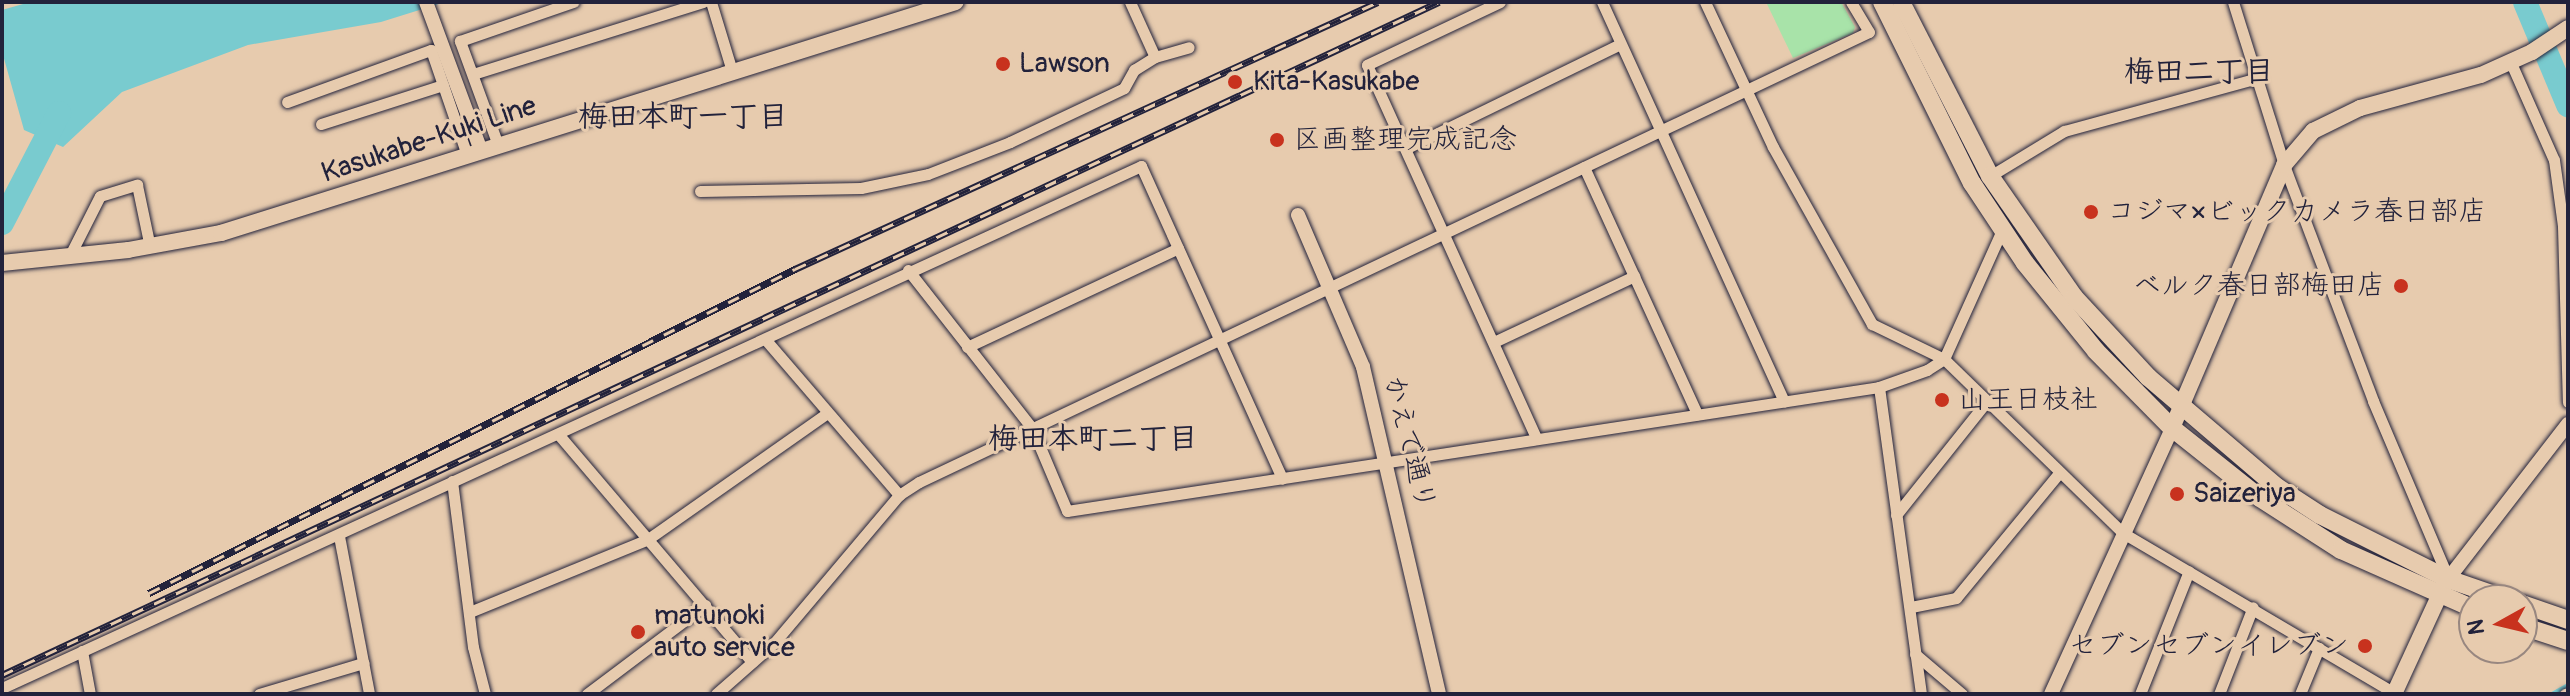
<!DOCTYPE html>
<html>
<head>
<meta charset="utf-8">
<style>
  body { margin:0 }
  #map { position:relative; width:2570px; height:696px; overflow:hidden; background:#e7cbae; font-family:Pangolin,"Klee One",sans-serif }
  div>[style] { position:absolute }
  .green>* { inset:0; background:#a8e3a9 }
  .water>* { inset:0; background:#79cbcf }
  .stream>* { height:4px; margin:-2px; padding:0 2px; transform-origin:2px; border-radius:2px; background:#79cbcf }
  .river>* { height:24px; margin:-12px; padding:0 12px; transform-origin:12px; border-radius:12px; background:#79cbcf }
  .roads { filter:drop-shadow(0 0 2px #22223b) drop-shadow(0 0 2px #22223b) }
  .minor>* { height:11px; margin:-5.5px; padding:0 5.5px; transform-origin:5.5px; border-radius:5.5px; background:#e7cbae }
  .tertiary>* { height:14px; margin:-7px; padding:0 7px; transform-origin:7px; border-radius:7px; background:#e7cbae }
  .primary>* { height:16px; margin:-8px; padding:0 8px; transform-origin:8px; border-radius:8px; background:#e7cbae }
  .trunk>* { height:18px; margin:-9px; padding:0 9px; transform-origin:9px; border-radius:9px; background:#e7cbae }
  .rail>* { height:7px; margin-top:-3.5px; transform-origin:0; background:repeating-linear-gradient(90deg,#e7cbae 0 12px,#22223b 0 24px); box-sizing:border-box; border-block:2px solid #22223b }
  .dots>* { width:22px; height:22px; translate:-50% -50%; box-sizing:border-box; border:4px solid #e7cbae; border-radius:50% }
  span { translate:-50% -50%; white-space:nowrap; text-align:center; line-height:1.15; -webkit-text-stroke:6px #e7cbae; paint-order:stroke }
  .poi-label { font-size:28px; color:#22223b }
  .left { translate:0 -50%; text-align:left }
  .right { translate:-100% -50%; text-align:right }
  .street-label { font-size:28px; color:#22223b }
  .neighbourhood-label { font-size:30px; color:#22223b; font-weight:700 }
  .frame { position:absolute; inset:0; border:4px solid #22223b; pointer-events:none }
  .north { position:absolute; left:2458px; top:584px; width:80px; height:80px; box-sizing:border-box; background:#e7cbae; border:2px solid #988780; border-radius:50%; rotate:262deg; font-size:22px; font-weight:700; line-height:32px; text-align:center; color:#22223b }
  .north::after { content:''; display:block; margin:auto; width:28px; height:36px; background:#c8321e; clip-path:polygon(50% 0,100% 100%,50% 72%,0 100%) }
</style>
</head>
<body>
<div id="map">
  <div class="green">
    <i style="clip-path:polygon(1766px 2px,1841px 2px,1855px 27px,1853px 33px,1793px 58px)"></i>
  </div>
  <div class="water">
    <i style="clip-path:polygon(30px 2px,445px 2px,381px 22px,248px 45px,122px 92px,63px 147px,24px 130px,3px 55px,2px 10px)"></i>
  </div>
  <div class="stream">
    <i style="left:2552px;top:694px;width:18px;rotate:-29deg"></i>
  </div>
  <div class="river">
    <i style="left:2525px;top:2px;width:112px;rotate:67.3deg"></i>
    <i style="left:2px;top:223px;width:124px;rotate:-62.6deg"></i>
  </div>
  <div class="roads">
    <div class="minor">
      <i style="left:711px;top:2px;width:72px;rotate:73.1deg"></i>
      <i style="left:1130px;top:2px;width:60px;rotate:65.6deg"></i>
      <i style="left:1500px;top:2px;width:147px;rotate:154.7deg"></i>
      <i style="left:1367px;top:65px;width:409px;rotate:65.6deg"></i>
      <i style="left:1602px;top:2px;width:439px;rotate:65.5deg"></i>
      <i style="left:1705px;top:2px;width:160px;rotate:64.9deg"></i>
      <i style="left:1773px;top:147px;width:203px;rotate:60.8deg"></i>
      <i style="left:1872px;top:324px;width:80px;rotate:25.9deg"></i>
      <i style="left:1944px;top:359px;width:250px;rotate:44.2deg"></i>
      <i style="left:2123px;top:533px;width:317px;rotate:30.5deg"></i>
      <i style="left:2233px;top:2px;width:171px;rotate:72.6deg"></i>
      <i style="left:2284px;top:165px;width:252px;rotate:69.3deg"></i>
      <i style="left:2373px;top:401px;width:192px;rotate:67deg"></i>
      <i style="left:2511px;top:63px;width:106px;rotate:66.1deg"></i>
      <i style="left:2554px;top:160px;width:67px;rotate:82.2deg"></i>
      <i style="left:2563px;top:226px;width:176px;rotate:88.4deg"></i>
      <i style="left:473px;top:74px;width:241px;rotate:-17.4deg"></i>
      <i style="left:287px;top:102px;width:153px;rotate:-19.9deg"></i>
      <i style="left:431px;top:50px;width:111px;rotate:71.1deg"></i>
      <i style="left:321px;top:124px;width:128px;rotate:-17.7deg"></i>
      <i style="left:498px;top:145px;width:111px;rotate:-110.1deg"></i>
      <i style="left:460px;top:41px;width:120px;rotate:-19deg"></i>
      <i style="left:1407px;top:148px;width:237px;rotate:-26deg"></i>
      <i style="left:1584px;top:167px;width:272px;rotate:65.4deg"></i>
      <i style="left:1990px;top:176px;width:87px;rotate:-31.3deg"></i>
      <i style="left:2064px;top:131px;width:201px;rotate:-15.3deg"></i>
      <i style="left:700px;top:191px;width:161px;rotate:-1.1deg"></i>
      <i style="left:861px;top:188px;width:68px;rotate:-11.8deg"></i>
      <i style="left:928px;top:174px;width:88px;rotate:-21.3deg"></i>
      <i style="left:1010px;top:142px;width:126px;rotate:-25.3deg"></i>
      <i style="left:1124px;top:88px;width:21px;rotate:-61deg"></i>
      <i style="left:1134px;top:70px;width:25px;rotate:-32deg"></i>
      <i style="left:1155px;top:57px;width:35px;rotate:-16deg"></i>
      <i style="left:69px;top:257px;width:68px;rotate:-63.1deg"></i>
      <i style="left:100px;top:196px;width:39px;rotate:-17deg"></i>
      <i style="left:137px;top:185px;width:63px;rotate:78.2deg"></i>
      <i style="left:908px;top:270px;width:201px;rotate:51.9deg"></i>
      <i style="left:1032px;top:428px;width:90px;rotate:67.1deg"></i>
      <i style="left:1067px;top:511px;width:821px;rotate:-8.68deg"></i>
      <i style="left:1879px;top:387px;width:51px;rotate:-19.5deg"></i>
      <i style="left:1927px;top:370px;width:20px;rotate:-33deg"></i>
      <i style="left:1944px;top:359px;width:141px;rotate:-65.8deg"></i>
      <i style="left:765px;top:339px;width:206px;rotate:49.3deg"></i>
      <i style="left:1494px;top:342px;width:155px;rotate:-25.2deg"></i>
      <i style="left:967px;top:347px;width:233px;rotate:-25.1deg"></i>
      <i style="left:1879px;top:387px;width:310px;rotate:82.2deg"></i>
      <i style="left:559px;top:435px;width:298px;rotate:49.6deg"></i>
      <i style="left:452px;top:481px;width:167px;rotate:82.8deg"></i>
      <i style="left:473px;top:647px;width:49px;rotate:75.7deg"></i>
      <i style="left:1896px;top:515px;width:146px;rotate:-51.4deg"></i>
      <i style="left:339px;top:536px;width:161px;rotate:79.2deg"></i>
      <i style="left:1911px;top:607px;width:46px;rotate:-11.3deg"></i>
      <i style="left:1956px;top:598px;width:162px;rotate:-50.5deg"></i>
      <i style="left:472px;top:611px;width:190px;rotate:-22.2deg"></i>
      <i style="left:648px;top:539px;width:218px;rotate:-35.1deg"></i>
      <i style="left:82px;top:651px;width:44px;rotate:79.5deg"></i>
      <i style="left:1915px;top:654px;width:62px;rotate:40.4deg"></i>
      <i style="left:2px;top:688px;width:1253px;rotate:-24.62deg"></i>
      <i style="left:1141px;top:166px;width:343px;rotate:65.7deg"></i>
      <i style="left:259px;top:694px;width:109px;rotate:-16.6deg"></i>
      <i style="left:587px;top:694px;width:148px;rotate:-37deg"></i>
      <i style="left:716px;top:694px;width:77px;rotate:-41.3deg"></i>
      <i style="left:774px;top:643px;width:194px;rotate:-49.8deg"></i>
      <i style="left:899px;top:495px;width:24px;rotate:-33deg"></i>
      <i style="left:919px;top:482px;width:1051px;rotate:-25.35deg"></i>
      <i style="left:1869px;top:32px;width:35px;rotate:-121deg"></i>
      <i style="left:2140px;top:694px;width:132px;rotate:-68.3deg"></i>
      <i style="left:2219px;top:694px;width:93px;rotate:-68.7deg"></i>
      <i style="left:2300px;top:694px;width:50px;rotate:-67.6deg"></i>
      <i style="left:2565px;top:694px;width:3px;rotate:-18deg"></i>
    </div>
    <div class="tertiary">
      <i style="left:426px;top:2px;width:159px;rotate:69.7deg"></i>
      <i style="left:1298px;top:215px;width:165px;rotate:66.8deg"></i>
      <i style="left:1363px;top:367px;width:336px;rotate:76.9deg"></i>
      <i style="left:2448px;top:579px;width:196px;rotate:-52.3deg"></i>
      <i style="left:2051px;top:694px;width:292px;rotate:-65.5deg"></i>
    </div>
    <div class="primary">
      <i style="left:2px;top:263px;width:127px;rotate:-5.9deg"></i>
      <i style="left:128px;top:250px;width:95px;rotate:-10.4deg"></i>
      <i style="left:221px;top:233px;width:770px;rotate:-17.45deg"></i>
      <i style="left:2172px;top:428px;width:286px;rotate:-66.9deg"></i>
      <i style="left:2284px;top:165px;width:45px;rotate:-49.5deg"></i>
      <i style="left:2313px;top:131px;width:52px;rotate:-26.1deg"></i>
      <i style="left:2360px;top:108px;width:125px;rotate:-15.3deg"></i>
      <i style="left:2481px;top:75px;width:56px;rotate:-24.3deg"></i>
      <i style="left:2532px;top:52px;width:43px;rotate:-33.7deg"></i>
      <i style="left:2394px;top:694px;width:122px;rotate:-65.3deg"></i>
    </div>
    <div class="trunk">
      <i style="left:1882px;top:2px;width:202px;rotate:63.6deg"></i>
      <i style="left:1972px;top:183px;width:96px;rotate:56.5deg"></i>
      <i style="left:2025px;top:263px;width:113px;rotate:51.1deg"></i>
      <i style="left:2096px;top:351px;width:108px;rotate:45.4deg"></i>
      <i style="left:2172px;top:428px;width:112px;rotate:38.5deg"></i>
      <i style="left:2260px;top:498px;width:96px;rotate:32.7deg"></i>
      <i style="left:2341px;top:550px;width:145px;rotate:23.9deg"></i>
      <i style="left:1901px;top:2px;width:195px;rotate:62.9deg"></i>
      <i style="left:1990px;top:176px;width:147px;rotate:55.2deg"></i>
      <i style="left:2074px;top:297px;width:109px;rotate:47.2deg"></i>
      <i style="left:2148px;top:377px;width:170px;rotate:40.5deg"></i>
      <i style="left:2277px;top:487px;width:51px;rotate:33.1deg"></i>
      <i style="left:2320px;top:515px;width:143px;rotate:26.6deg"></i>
      <i style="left:2448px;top:579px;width:65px;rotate:19deg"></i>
      <i style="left:2522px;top:604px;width:49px;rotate:19.2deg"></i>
      <i style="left:2522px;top:626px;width:48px;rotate:18.1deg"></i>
    </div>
  </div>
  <div class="rail">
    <i style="left:149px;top:593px;width:723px;rotate:-26.64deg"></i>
    <i style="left:795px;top:269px;width:641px;rotate:-24.61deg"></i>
    <i style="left:2px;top:675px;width:1587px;rotate:-25.1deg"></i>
  </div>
  <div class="dots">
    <i style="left:1003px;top:64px;background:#c8321e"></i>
    <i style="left:1235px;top:82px;background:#c8321e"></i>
    <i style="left:1277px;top:140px;background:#c8321e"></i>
    <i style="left:2091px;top:212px;background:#c8321e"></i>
    <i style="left:2401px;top:286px;background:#c8321e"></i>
    <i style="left:1942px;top:400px;background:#c8321e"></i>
    <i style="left:2177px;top:494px;background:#c8321e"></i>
    <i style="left:638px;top:632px;background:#c8321e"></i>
    <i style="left:2365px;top:646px;background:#c8321e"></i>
  </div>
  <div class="poi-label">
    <span class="left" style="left:1019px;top:64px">Lawson</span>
    <span class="left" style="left:1253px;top:82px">Kita-Kasukabe</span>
    <span class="left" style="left:1293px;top:140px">区画整理完成記念</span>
    <span class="left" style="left:2107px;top:212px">コジマ×ビックカメラ春日部店</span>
    <span class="right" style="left:2385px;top:286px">ベルク春日部梅田店</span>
    <span class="left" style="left:1958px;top:400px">山王日枝社</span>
    <span class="left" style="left:2193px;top:494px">Saizeriya</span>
    <span class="left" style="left:654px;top:632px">matunoki<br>auto service</span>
    <span class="right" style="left:2349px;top:646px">セブンセブンイレブン</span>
  </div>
  <div class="street-label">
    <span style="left:429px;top:140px;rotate:-18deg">Kasukabe-Kuki Line</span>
    <span style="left:1409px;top:443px;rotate:76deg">かえで通り</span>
  </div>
  <div class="neighbourhood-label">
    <span style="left:2199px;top:72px">梅田二丁目</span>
    <span style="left:683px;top:117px">梅田本町一丁目</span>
    <span style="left:1093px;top:439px">梅田本町二丁目</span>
  </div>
  <div class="frame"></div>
  <div class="north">N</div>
</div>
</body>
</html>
